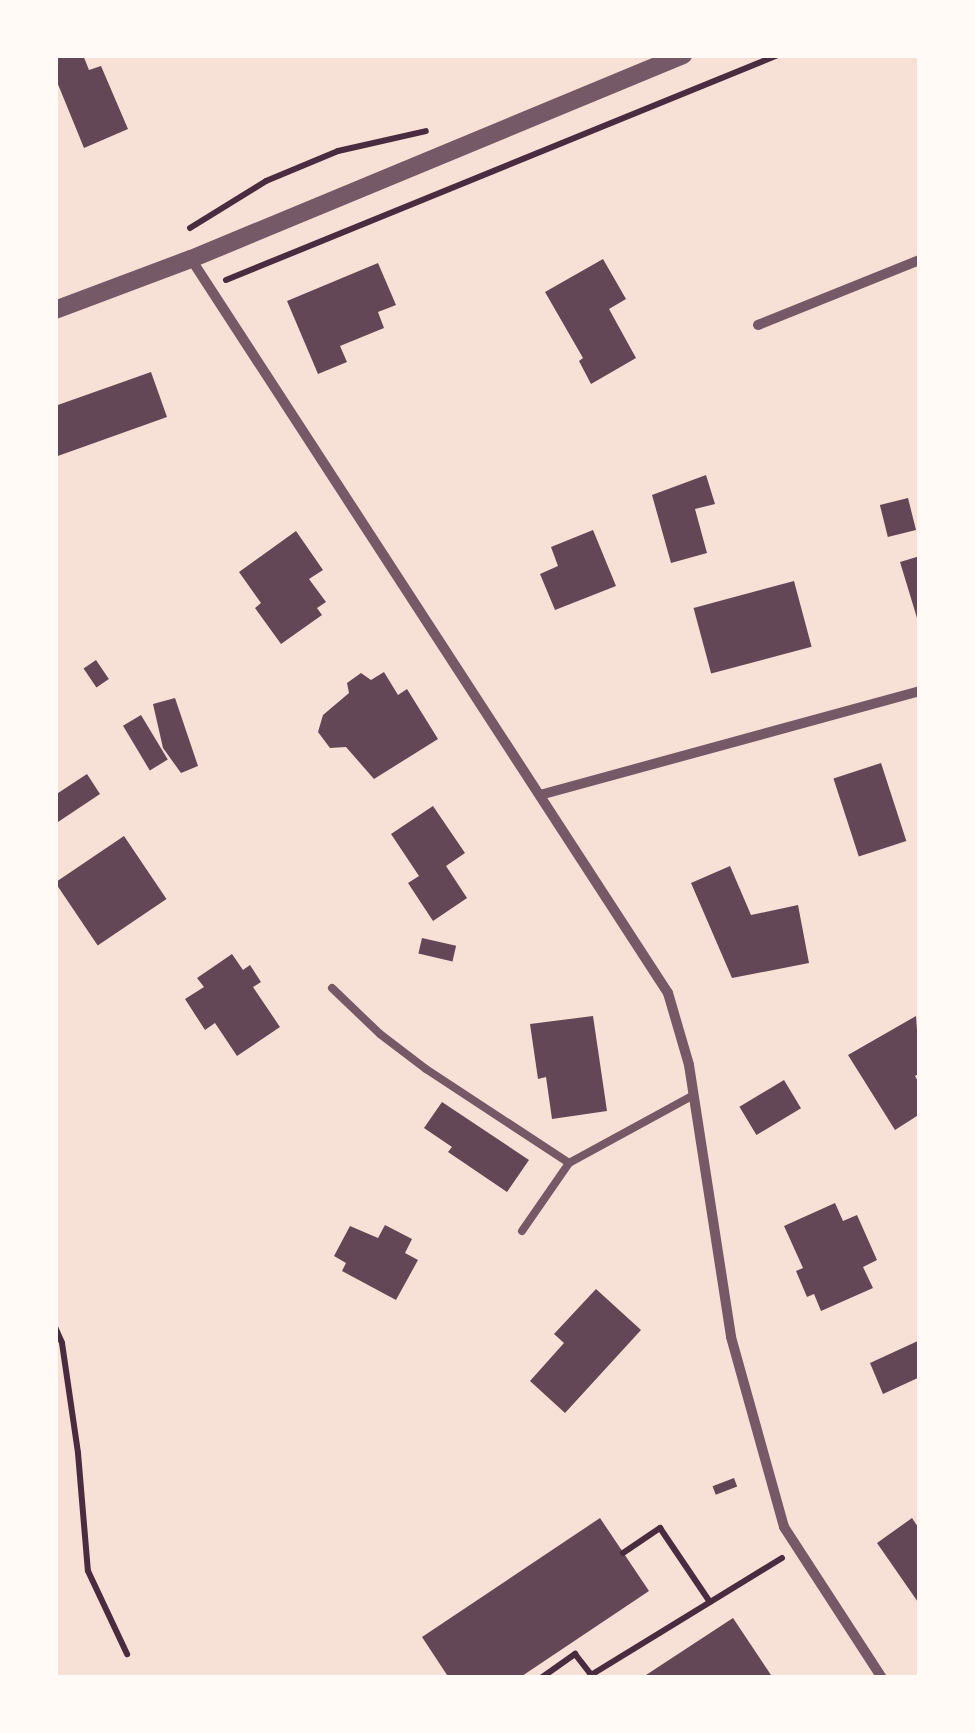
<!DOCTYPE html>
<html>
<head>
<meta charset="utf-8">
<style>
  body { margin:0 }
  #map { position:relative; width:975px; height:1733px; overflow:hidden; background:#f7e1d7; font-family:"Roboto Condensed",sans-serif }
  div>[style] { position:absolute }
  .building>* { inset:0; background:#644757; transform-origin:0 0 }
  .path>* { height:6px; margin:-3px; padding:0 3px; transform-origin:3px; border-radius:3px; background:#4a2c40 }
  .service>* { height:8px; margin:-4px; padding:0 4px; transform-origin:4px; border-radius:4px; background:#755966 }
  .minor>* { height:10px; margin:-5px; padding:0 5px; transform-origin:5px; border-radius:5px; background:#755966 }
  .tertiary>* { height:18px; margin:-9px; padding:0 9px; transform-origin:9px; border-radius:9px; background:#755966 }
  span { translate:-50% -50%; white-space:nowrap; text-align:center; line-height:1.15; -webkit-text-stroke:10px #fffaf5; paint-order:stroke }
  .frame { position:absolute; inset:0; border:58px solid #fffaf5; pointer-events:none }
</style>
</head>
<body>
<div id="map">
  <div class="building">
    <i style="clip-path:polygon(55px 55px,83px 55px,89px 70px,101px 66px,128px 129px,84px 148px,55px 77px)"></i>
    <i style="clip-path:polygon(603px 259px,626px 299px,609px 309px,636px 358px,591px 384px,579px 361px,583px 358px,545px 292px)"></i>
    <i style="clip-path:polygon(378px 263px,396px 305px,378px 312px,384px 328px,340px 346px,347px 362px,318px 374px,287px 301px)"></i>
    <i style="clip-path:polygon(151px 372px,167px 417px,55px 457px,55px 406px)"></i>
    <i style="clip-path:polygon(706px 475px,715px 504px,695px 509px,707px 553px,671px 563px,652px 495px)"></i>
    <i style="left:908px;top:498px;width:33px;height:29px;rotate:76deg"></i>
    <i style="clip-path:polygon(593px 530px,616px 586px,555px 610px,540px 574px,558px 566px,551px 547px)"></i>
    <i style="clip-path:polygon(296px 531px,323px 570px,309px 579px,326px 602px,317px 608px,322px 615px,281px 644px,255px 608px,261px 603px,239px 572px)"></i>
    <i style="clip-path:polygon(920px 556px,920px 617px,917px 618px,900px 562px)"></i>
    <i style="left:794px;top:581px;width:68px;height:104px;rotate:75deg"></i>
    <i style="left:96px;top:660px;width:23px;height:15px;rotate:56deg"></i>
    <i style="clip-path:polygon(384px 672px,398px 695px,407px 689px,438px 739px,374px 779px,346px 747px,330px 748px,318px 732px,323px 715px,349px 693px,347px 683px,361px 673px,371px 680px)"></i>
    <i style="clip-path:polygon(175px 698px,198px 766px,181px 773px,163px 748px,153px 704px)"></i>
    <i style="left:141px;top:715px;width:52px;height:21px;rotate:59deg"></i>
    <i style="left:881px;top:763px;width:82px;height:50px;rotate:72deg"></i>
    <i style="clip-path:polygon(87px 774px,100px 794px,55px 824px,55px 795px)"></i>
    <i style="clip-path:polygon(433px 806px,465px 853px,446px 866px,467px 898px,433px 921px,408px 883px,419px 876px,391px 834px)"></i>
    <i style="left:124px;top:836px;width:76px;height:83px;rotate:56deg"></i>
    <i style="clip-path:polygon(730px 866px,751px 915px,798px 905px,809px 963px,732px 978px,691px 883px)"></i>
    <i style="left:422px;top:938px;width:35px;height:16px;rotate:13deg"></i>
    <i style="clip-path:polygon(232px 954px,243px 970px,250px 965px,261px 982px,253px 987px,280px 1027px,237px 1056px,215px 1023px,205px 1030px,185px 999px,204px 987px,197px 978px)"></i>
    <i style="clip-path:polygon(593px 1016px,607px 1111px,552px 1119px,546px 1077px,538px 1079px,530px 1024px)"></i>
    <i style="clip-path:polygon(916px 1016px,920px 1073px,915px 1076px,920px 1085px,920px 1114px,895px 1130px,848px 1055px)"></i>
    <i style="left:784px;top:1080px;width:33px;height:52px;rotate:59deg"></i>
    <i style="clip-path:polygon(442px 1102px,529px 1160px,507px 1192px,448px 1152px,452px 1147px,424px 1128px)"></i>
    <i style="clip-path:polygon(835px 1203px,843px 1221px,857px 1215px,877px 1260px,863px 1267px,873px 1288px,821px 1311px,814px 1294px,807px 1297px,796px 1271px,803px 1268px,784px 1226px)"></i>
    <i style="clip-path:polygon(385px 1225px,412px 1239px,405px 1253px,418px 1260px,396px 1300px,342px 1271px,346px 1263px,334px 1256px,350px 1226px,378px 1238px)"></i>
    <i style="clip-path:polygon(596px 1289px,641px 1330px,565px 1413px,530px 1381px,564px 1343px,554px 1334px)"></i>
    <i style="clip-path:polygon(920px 1340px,920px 1377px,883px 1394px,870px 1363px)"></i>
    <i style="left:734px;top:1478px;width:9px;height:23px;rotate:69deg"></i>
    <i style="clip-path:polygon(600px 1518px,649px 1591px,519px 1678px,449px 1678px,422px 1637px)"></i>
    <i style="clip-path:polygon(912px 1518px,920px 1530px,920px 1605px,877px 1543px)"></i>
    <i style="clip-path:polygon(733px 1618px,773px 1678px,648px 1678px,646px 1675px)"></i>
  </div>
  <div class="path">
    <i style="left:190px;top:228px;width:89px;rotate:-31.7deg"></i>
    <i style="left:266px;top:181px;width:78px;rotate:-22.6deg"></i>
    <i style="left:338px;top:151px;width:90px;rotate:-12.8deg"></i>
    <i style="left:226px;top:280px;width:596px;rotate:-22.18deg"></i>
    <i style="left:55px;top:1327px;width:17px;rotate:66deg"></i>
    <i style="left:62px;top:1343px;width:111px;rotate:81.7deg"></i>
    <i style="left:78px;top:1453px;width:118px;rotate:85.2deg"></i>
    <i style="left:88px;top:1571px;width:92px;rotate:64.8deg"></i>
    <i style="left:623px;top:1553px;width:45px;rotate:-34deg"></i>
    <i style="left:660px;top:1528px;width:89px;rotate:56deg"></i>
    <i style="left:591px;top:1675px;width:224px;rotate:-31.5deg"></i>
    <i style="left:541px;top:1678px;width:42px;rotate:-35.2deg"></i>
    <i style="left:575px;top:1654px;width:28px;rotate:52deg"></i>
  </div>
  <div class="service">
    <i style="left:332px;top:988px;width:66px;rotate:43.8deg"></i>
    <i style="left:380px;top:1034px;width:58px;rotate:37.3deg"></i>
    <i style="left:426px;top:1069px;width:171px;rotate:33.3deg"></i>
    <i style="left:522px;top:1231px;width:83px;rotate:-55.3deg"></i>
    <i style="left:569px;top:1163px;width:140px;rotate:-28.6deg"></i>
  </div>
  <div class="minor">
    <i style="left:191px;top:259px;width:875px;rotate:56.98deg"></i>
    <i style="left:668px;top:993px;width:75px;rotate:73.7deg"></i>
    <i style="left:689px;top:1065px;width:275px;rotate:81.2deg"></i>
    <i style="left:731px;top:1337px;width:197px;rotate:74.4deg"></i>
    <i style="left:784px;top:1527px;width:180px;rotate:57deg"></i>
    <i style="left:758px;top:325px;width:175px;rotate:-21.9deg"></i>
    <i style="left:540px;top:795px;width:394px;rotate:-15.3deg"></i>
  </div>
  <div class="tertiary">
    <i style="left:55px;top:310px;width:145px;rotate:-20.6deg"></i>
    <i style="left:191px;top:259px;width:533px;rotate:-22.52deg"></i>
  </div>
  <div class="frame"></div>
</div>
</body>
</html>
